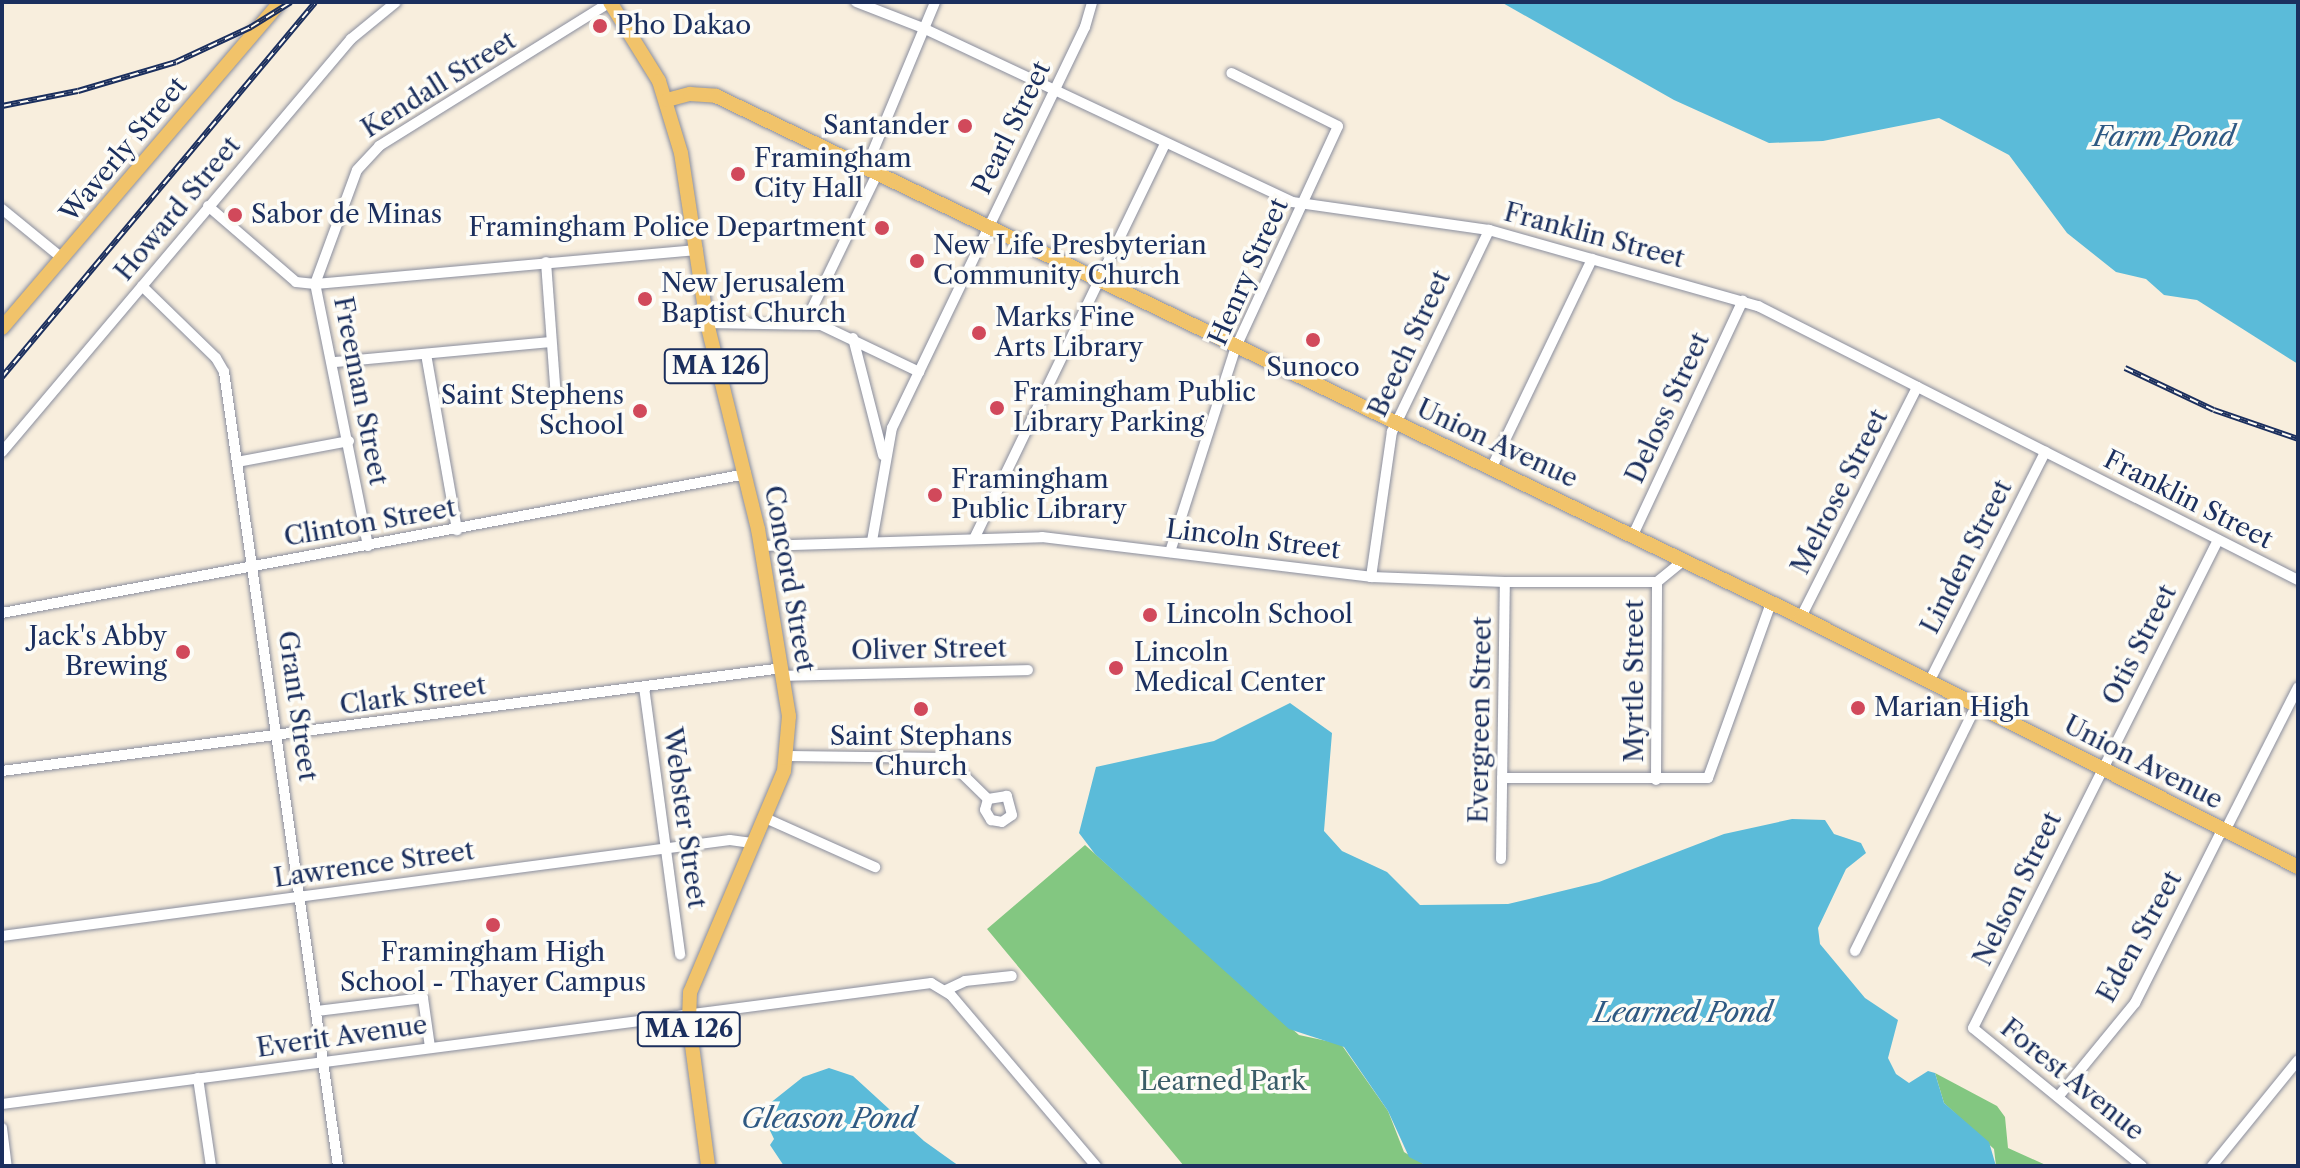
<!DOCTYPE html>
<html>
<head>
<meta charset="utf-8">
<style>
  body { margin:0 }
  #map { position:relative; width:2300px; height:1168px; overflow:hidden; background:#f8eedd; font-family:"Libre Caslon Text",serif }
  div>[style] { position:absolute }
  .green>* { inset:0; background:#83c781 }
  .water>* { inset:0; background:#5bbbd9 }
  .roads { filter:drop-shadow(0 0 2px #8a8e9e) drop-shadow(0 0 2px #8a8e9e) }
  .minor>* { height:10px; margin:-5px; padding:0 5px; transform-origin:5px; border-radius:5px; background:#fff }
  .major>* { height:14px; margin:-7px; padding:0 7px; transform-origin:7px; border-radius:7px; background:#f1c36a }
  .rail>* { height:6px; margin-top:-3px; transform-origin:0; background:repeating-linear-gradient(90deg,#fdfcf7 0 9px,#1b2f5e 0 18px); box-sizing:border-box; border-block:2px solid #1b2f5e }
  .dots>* { width:22px; height:22px; translate:-50% -50%; box-sizing:border-box; border:4px solid #fdfcf7; border-radius:50% }
  span { translate:-50% -50%; white-space:nowrap; text-align:center; line-height:1.15; -webkit-text-stroke:7px #fdfcf7; paint-order:stroke }
  .shield-label span { padding:2px 6px; background:#fdfcf7; border:2px solid; border-radius:6px; -webkit-text-stroke-width:0 }
  .shield-label { font-size:24px; color:#1b2f5e; font-weight:700 }
  .poi-label { font-size:26px; color:#1b2f5e }
  .left { translate:0 -50%; text-align:left }
  .right { translate:-100% -50%; text-align:right }
  .street-label { font-size:26px; color:#1b2f5e }
  .park-label { font-size:26px; color:#3a5d68 }
  .water-label { font-size:28px; color:#2e5983; font-style:italic }
  .frame { position:absolute; inset:0; border:4px solid #1b2f5e; pointer-events:none }
</style>
</head>
<body>
<div id="map">
  <div class="green">
    <i style="clip-path:polygon(1085px 845px,1299px 1035px,1341px 1044px,1388px 1111px,1404px 1152px,1427px 1166px,1184px 1166px,987px 929px)"></i>
    <i style="clip-path:polygon(1935px 1073px,1997px 1106px,2005px 1117px,2008px 1148px,2048px 1166px,1996px 1166px,1994px 1149px,1944px 1103px)"></i>
  </div>
  <div class="water">
    <i style="clip-path:polygon(1501px 2px,2298px 2px,2298px 364px,2197px 300px,2164px 295px,2146px 279px,2116px 272px,2067px 233px,2009px 155px,1939px 118px,1823px 141px,1769px 143px,1674px 100px)"></i>
    <i style="clip-path:polygon(1290px 703px,1332px 733px,1324px 831px,1342px 851px,1387px 872px,1420px 905px,1508px 904px,1599px 882px,1724px 834px,1792px 819px,1825px 820px,1834px 834px,1861px 843px,1866px 853px,1846px 869px,1818px 928px,1820px 944px,1865px 998px,1898px 1020px,1888px 1058px,1896px 1074px,1909px 1083px,1928px 1071px,1935px 1073px,1944px 1103px,1989px 1142px,1996px 1166px,1427px 1166px,1409px 1157px,1388px 1111px,1344px 1047px,1289px 1029px,1095px 854px,1079px 833px,1096px 767px,1214px 741px)"></i>
    <i style="clip-path:polygon(829px 1068px,853px 1076px,924px 1141px,959px 1166px,784px 1166px,770px 1145px,774px 1139px,764px 1118px,769px 1104px,803px 1077px)"></i>
  </div>
  <div class="roads">
    <div class="minor">
      <i style="left:856px;top:2px;width:72px;rotate:21.2deg"></i>
      <i style="left:923px;top:28px;width:408px;rotate:25.2deg"></i>
      <i style="left:1292px;top:202px;width:199px;rotate:8.1deg"></i>
      <i style="left:1489px;top:230px;width:280px;rotate:15.8deg"></i>
      <i style="left:1758px;top:306px;width:606px;rotate:26.9deg"></i>
      <i style="left:866px;top:168px;width:180px;rotate:-67.4deg"></i>
      <i style="left:208px;top:206px;width:116px;rotate:40.8deg"></i>
      <i style="left:296px;top:282px;width:19px;rotate:6deg"></i>
      <i style="left:315px;top:284px;width:384px;rotate:-5.1deg"></i>
      <i style="left:2px;top:209px;width:79px;rotate:39.3deg"></i>
      <i style="left:546px;top:262px;width:136px;rotate:85.8deg"></i>
      <i style="left:142px;top:286px;width:103px;rotate:44.2deg"></i>
      <i style="left:216px;top:358px;width:16px;rotate:60deg"></i>
      <i style="left:224px;top:372px;width:802px;rotate:81.83deg"></i>
      <i style="left:806px;top:321px;width:163px;rotate:-64.2deg"></i>
      <i style="left:707px;top:323px;width:114px;rotate:1deg"></i>
      <i style="left:821px;top:325px;width:109px;rotate:25.6deg"></i>
      <i style="left:853px;top:338px;width:121px;rotate:75.6deg"></i>
      <i style="left:426px;top:354px;width:179px;rotate:80deg"></i>
      <i style="left:335px;top:362px;width:217px;rotate:-5.3deg"></i>
      <i style="left:2px;top:452px;width:541px;rotate:-49.8deg"></i>
      <i style="left:351px;top:39px;width:58px;rotate:-39.4deg"></i>
      <i style="left:237px;top:462px;width:114px;rotate:-10.6deg"></i>
      <i style="left:1492px;top:467px;width:231px;rotate:-64.3deg"></i>
      <i style="left:1633px;top:535px;width:259px;rotate:-64.9deg"></i>
      <i style="left:974px;top:539px;width:439px;rotate:-64.2deg"></i>
      <i style="left:872px;top:541px;width:115px;rotate:-80deg"></i>
      <i style="left:892px;top:428px;width:445px;rotate:-64.3deg"></i>
      <i style="left:1085px;top:27px;width:26px;rotate:-74deg"></i>
      <i style="left:368px;top:546px;width:267px;rotate:-101.4deg"></i>
      <i style="left:315px;top:284px;width:121px;rotate:-69.8deg"></i>
      <i style="left:357px;top:170px;width:33px;rotate:-47deg"></i>
      <i style="left:379px;top:146px;width:272px;rotate:-31.9deg"></i>
      <i style="left:761px;top:546px;width:281px;rotate:-1.8deg"></i>
      <i style="left:1042px;top:537px;width:331px;rotate:6.9deg"></i>
      <i style="left:1371px;top:577px;width:134px;rotate:2.1deg"></i>
      <i style="left:1505px;top:582px;width:152px"></i>
      <i style="left:1657px;top:582px;width:35px;rotate:-39deg"></i>
      <i style="left:1170px;top:552px;width:215px;rotate:-72.2deg"></i>
      <i style="left:1236px;top:347px;width:243px;rotate:-65.2deg"></i>
      <i style="left:1338px;top:126px;width:119px;rotate:-153.6deg"></i>
      <i style="left:1371px;top:577px;width:147px;rotate:-81.8deg"></i>
      <i style="left:1392px;top:432px;width:224px;rotate:-64.3deg"></i>
      <i style="left:2px;top:613px;width:757px;rotate:-10.58deg"></i>
      <i style="left:1801px;top:617px;width:258px;rotate:-63.2deg"></i>
      <i style="left:783px;top:676px;width:245px;rotate:-1.4deg"></i>
      <i style="left:1929px;top:682px;width:258px;rotate:-63.2deg"></i>
      <i style="left:644px;top:687px;width:270px;rotate:82.3deg"></i>
      <i style="left:788px;top:756px;width:158px;rotate:0.7deg"></i>
      <i style="left:946px;top:758px;width:59px;rotate:44.3deg"></i>
      <i style="left:988px;top:799px;width:11px;rotate:105deg"></i>
      <i style="left:985px;top:810px;width:12px;rotate:59deg"></i>
      <i style="left:991px;top:820px;width:11px;rotate:10deg"></i>
      <i style="left:1002px;top:822px;width:12px;rotate:-35deg"></i>
      <i style="left:1012px;top:815px;width:20px;rotate:-105deg"></i>
      <i style="left:1007px;top:796px;width:19px;rotate:171deg"></i>
      <i style="left:2px;top:771px;width:787px;rotate:-7.52deg"></i>
      <i style="left:1502px;top:778px;width:206px"></i>
      <i style="left:1708px;top:778px;width:186px;rotate:-70.2deg"></i>
      <i style="left:1656px;top:780px;width:198px;rotate:-89.7deg"></i>
      <i style="left:763px;top:817px;width:123px;rotate:24.1deg"></i>
      <i style="left:2225px;top:831px;width:161px;rotate:-63.1deg"></i>
      <i style="left:1501px;top:859px;width:277px;rotate:-89.2deg"></i>
      <i style="left:2px;top:936px;width:734px;rotate:-7.51deg"></i>
      <i style="left:730px;top:840px;width:22px;rotate:8deg"></i>
      <i style="left:1855px;top:951px;width:273px;rotate:-63.7deg"></i>
      <i style="left:946px;top:990px;width:21px;rotate:-25deg"></i>
      <i style="left:965px;top:981px;width:47px;rotate:-6.1deg"></i>
      <i style="left:317px;top:1011px;width:107px;rotate:-7deg"></i>
      <i style="left:423px;top:998px;width:49px;rotate:81.9deg"></i>
      <i style="left:198px;top:1078px;width:89px;rotate:81.6deg"></i>
      <i style="left:2058px;top:1097px;width:122px;rotate:-50.7deg"></i>
      <i style="left:2135px;top:1003px;width:194px;rotate:-63.3deg"></i>
      <i style="left:2px;top:1104px;width:937px;rotate:-7.42deg"></i>
      <i style="left:931px;top:983px;width:23px;rotate:31deg"></i>
      <i style="left:951px;top:995px;width:224px;rotate:49.7deg"></i>
      <i style="left:2px;top:1128px;width:38px;rotate:83deg"></i>
      <i style="left:2142px;top:1166px;width:218px;rotate:-140.8deg"></i>
      <i style="left:1973px;top:1028px;width:546px;rotate:-63.34deg"></i>
      <i style="left:2212px;top:1166px;width:136px;rotate:-50.9deg"></i>
    </div>
    <div class="major">
      <i style="left:610px;top:2px;width:93px;rotate:58.2deg"></i>
      <i style="left:659px;top:81px;width:75px;rotate:73deg"></i>
      <i style="left:681px;top:153px;width:172px;rotate:81.3deg"></i>
      <i style="left:707px;top:323px;width:212px;rotate:76.1deg"></i>
      <i style="left:758px;top:529px;width:190px;rotate:80.6deg"></i>
      <i style="left:789px;top:716px;width:55px;rotate:95.2deg"></i>
      <i style="left:784px;top:771px;width:240px;rotate:113deg"></i>
      <i style="left:690px;top:992px;width:31px;rotate:92deg"></i>
      <i style="left:689px;top:1023px;width:144px;rotate:82.4deg"></i>
      <i style="left:667px;top:100px;width:24px;rotate:-15deg"></i>
      <i style="left:690px;top:94px;width:26px;rotate:4deg"></i>
      <i style="left:716px;top:96px;width:1204px;rotate:25.65deg"></i>
      <i style="left:1801px;top:617px;width:556px;rotate:26.7deg"></i>
      <i style="left:2px;top:328px;width:428px;rotate:-49.5deg"></i>
    </div>
  </div>
  <div class="rail">
    <i style="left:2px;top:106px;width:77px;rotate:-11.2deg"></i>
    <i style="left:78px;top:91px;width:102px;rotate:-16.5deg"></i>
    <i style="left:176px;top:62px;width:83px;rotate:-25deg"></i>
    <i style="left:251px;top:27px;width:47px;rotate:-32deg"></i>
    <i style="left:2125px;top:368px;width:98px;rotate:25.3deg"></i>
    <i style="left:2214px;top:410px;width:89px;rotate:19deg"></i>
    <i style="left:2px;top:377px;width:488px;rotate:-50.1deg"></i>
  </div>
  <div class="dots">
    <i style="left:600px;top:26px;background:#d1495b"></i>
    <i style="left:965px;top:126px;background:#d1495b"></i>
    <i style="left:738px;top:174px;background:#d1495b"></i>
    <i style="left:235px;top:215px;background:#d1495b"></i>
    <i style="left:882px;top:228px;background:#d1495b"></i>
    <i style="left:917px;top:261px;background:#d1495b"></i>
    <i style="left:645px;top:299px;background:#d1495b"></i>
    <i style="left:979px;top:333px;background:#d1495b"></i>
    <i style="left:1313px;top:340px;background:#d1495b"></i>
    <i style="left:997px;top:408px;background:#d1495b"></i>
    <i style="left:640px;top:411px;background:#d1495b"></i>
    <i style="left:935px;top:495px;background:#d1495b"></i>
    <i style="left:1150px;top:615px;background:#d1495b"></i>
    <i style="left:183px;top:652px;background:#d1495b"></i>
    <i style="left:1116px;top:668px;background:#d1495b"></i>
    <i style="left:1858px;top:708px;background:#d1495b"></i>
    <i style="left:921px;top:709px;background:#d1495b"></i>
    <i style="left:493px;top:925px;background:#d1495b"></i>
  </div>
  <div class="shield-label">
    <span style="left:716px;top:366px">MA 126</span>
    <span style="left:689px;top:1029px">MA 126</span>
  </div>
  <div class="poi-label">
    <span class="left" style="left:616px;top:26px">Pho Dakao</span>
    <span class="right" style="left:949px;top:126px">Santander</span>
    <span class="left" style="left:754px;top:174px">Framingham<br>City Hall</span>
    <span class="left" style="left:251px;top:215px">Sabor de Minas</span>
    <span class="right" style="left:866px;top:228px">Framingham Police Department</span>
    <span class="left" style="left:933px;top:261px">New Life Presbyterian<br>Community Church</span>
    <span class="left" style="left:661px;top:299px">New Jerusalem<br>Baptist Church</span>
    <span class="left" style="left:995px;top:333px">Marks Fine<br>Arts Library</span>
    <span style="left:1313px;top:368px">Sunoco</span>
    <span class="left" style="left:1013px;top:408px">Framingham Public<br>Library Parking</span>
    <span class="right" style="left:624px;top:411px">Saint Stephens<br>School</span>
    <span class="left" style="left:951px;top:495px">Framingham<br>Public Library</span>
    <span class="left" style="left:1166px;top:615px">Lincoln School</span>
    <span class="right" style="left:167px;top:652px">Jack's Abby<br>Brewing</span>
    <span class="left" style="left:1134px;top:668px">Lincoln<br>Medical Center</span>
    <span class="left" style="left:1874px;top:708px">Marian High</span>
    <span style="left:921px;top:752px">Saint Stephans<br>Church</span>
    <span style="left:493px;top:968px">Framingham High<br>School - Thayer Campus</span>
  </div>
  <div class="street-label">
    <span style="left:439px;top:85px;rotate:-32deg">Kendall Street</span>
    <span style="left:1012px;top:128px;rotate:-64deg">Pearl Street</span>
    <span style="left:124px;top:150px;rotate:-50deg">Waverly Street</span>
    <span style="left:178px;top:209px;rotate:-50deg">Howard Street</span>
    <span style="left:1594px;top:236px;rotate:15deg">Franklin Street</span>
    <span style="left:1249px;top:272px;rotate:-66deg">Henry Street</span>
    <span style="left:1410px;top:344px;rotate:-65deg">Beech Street</span>
    <span style="left:360px;top:391px;rotate:79deg">Freeman Street</span>
    <span style="left:1668px;top:408px;rotate:-65deg">Deloss Street</span>
    <span style="left:1497px;top:444px;rotate:25deg">Union Avenue</span>
    <span style="left:1840px;top:492px;rotate:-63deg">Melrose Street</span>
    <span style="left:2188px;top:500px;rotate:27deg">Franklin Street</span>
    <span style="left:370px;top:523px;rotate:-10deg">Clinton Street</span>
    <span style="left:1253px;top:540px;rotate:7deg">Lincoln Street</span>
    <span style="left:1967px;top:557px;rotate:-63deg">Linden Street</span>
    <span style="left:789px;top:579px;rotate:80deg">Concord Street</span>
    <span style="left:2140px;top:645px;rotate:-63deg">Otis Street</span>
    <span style="left:929px;top:650px;rotate:-1deg">Oliver Street</span>
    <span style="left:1635px;top:681px;rotate:-90deg">Myrtle Street</span>
    <span style="left:413px;top:696px;rotate:-8deg">Clark Street</span>
    <span style="left:297px;top:706px;rotate:82deg">Grant Street</span>
    <span style="left:1481px;top:720px;rotate:-89deg">Evergreen Street</span>
    <span style="left:2143px;top:763px;rotate:27deg">Union Avenue</span>
    <span style="left:684px;top:818px;rotate:82deg">Webster Street</span>
    <span style="left:374px;top:865px;rotate:-8deg">Lawrence Street</span>
    <span style="left:2018px;top:889px;rotate:-64deg">Nelson Street</span>
    <span style="left:2140px;top:937px;rotate:-61deg">Eden Street</span>
    <span style="left:342px;top:1037px;rotate:-8deg">Everit Avenue</span>
    <span style="left:2072px;top:1080px;rotate:39deg">Forest Avenue</span>
  </div>
  <div class="park-label">
    <span style="left:1223px;top:1082px">Learned Park</span>
  </div>
  <div class="water-label">
    <span style="left:2164px;top:136px">Farm Pond</span>
    <span style="left:1683px;top:1012px">Learned Pond</span>
    <span style="left:829px;top:1118px">Gleason Pond</span>
  </div>
  <div class="frame"></div>
</div>
</body>
</html>
